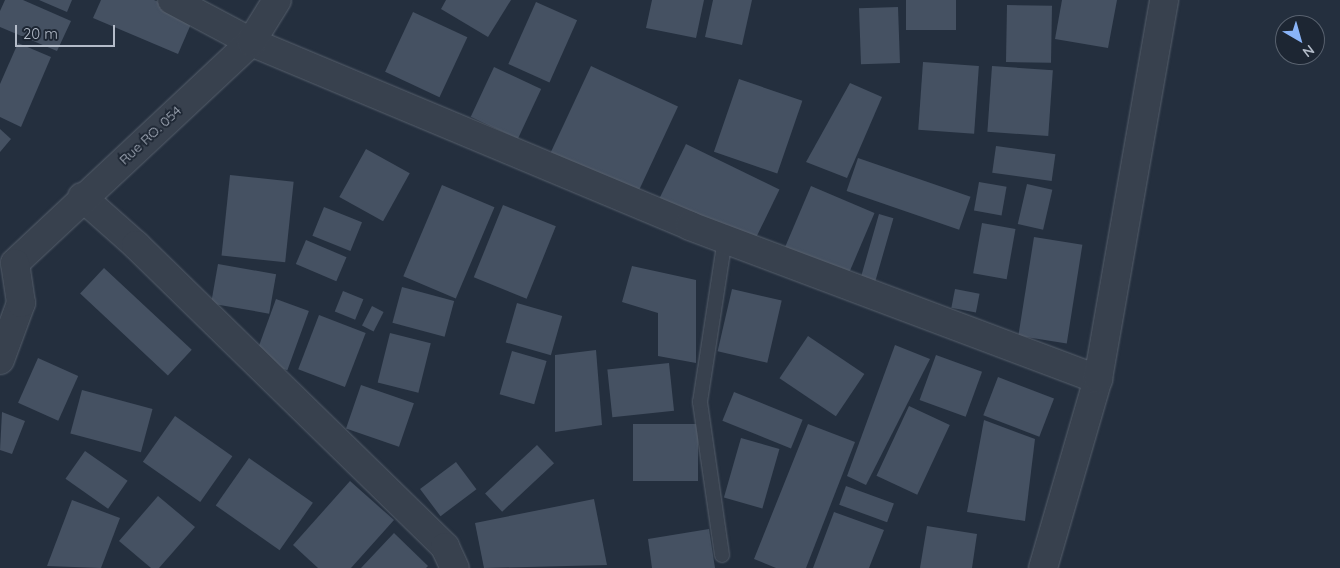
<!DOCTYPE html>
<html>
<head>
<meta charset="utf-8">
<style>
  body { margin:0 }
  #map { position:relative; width:1340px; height:568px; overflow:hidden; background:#242f3e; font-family:Quicksand,sans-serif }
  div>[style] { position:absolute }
  .building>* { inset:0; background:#455162; transform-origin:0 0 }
  .roads { filter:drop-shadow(0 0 1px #565f6c) drop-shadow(0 0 1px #565f6c) }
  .lane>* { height:14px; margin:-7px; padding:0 7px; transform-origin:7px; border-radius:7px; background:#38414e }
  .street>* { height:28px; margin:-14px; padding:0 14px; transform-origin:14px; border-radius:14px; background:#38414e }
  span { translate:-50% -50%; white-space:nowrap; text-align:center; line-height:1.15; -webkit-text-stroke:4px #1d2633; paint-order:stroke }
  .street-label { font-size:14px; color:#b4bcc9 }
  .north { position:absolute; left:1275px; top:15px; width:50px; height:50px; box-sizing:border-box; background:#1d2633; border:1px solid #59626f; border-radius:50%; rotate:142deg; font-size:14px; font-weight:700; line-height:20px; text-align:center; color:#b4bcc9 }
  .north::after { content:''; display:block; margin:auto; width:18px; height:22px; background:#8ab4f8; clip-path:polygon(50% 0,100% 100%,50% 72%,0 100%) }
  .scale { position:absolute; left:15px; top:25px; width:100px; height:22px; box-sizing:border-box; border:2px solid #b4bcc9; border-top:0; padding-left:6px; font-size:15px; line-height:18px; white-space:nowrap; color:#b4bcc9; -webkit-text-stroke:4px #1d2633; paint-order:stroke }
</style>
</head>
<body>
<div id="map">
  <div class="building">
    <i style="clip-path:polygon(5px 0,23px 0,71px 21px,57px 51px,0 27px,0 11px)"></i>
    <i style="clip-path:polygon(39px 0,72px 0,67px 12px)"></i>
    <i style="clip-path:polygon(101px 0,154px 0,194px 17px,178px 54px,93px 18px)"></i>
    <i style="clip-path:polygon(446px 0,511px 0,488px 37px,441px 9px)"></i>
    <i style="clip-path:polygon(652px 0,704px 0,696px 38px,646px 28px)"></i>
    <i style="clip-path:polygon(713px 0,752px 0,742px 45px,705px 37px)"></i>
    <i style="left:906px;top:0;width:50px;height:30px"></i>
    <i style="clip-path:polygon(1062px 0,1117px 0,1108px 48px,1055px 39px)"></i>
    <i style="left:536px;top:2px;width:45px;height:68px;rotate:24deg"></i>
    <i style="left:1007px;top:5px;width:45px;height:57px;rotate:1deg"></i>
    <i style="left:898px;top:7px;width:56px;height:39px;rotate:88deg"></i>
    <i style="left:413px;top:12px;width:60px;height:66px;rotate:25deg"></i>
    <i style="clip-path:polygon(18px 43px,51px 57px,21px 127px,0 117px,0 84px)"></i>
    <i style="left:923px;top:62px;width:56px;height:68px;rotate:4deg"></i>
    <i style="left:591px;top:66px;width:96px;height:102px;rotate:25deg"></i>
    <i style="left:992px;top:66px;width:61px;height:66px;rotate:4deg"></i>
    <i style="left:494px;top:67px;width:52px;height:55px;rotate:25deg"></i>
    <i style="left:739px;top:79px;width:67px;height:77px;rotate:19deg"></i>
    <i style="clip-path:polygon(850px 83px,882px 97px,847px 178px,806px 162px)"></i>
    <i style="clip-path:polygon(0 129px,11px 139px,0 152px)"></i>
    <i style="left:686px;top:144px;width:104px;height:66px;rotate:26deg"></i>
    <i style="left:996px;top:146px;width:60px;height:27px;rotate:8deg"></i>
    <i style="left:366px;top:149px;width:50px;height:55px;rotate:29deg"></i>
    <i style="left:858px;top:158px;width:119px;height:35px;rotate:19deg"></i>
    <i style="left:230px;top:175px;width:64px;height:81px;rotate:6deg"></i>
    <i style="left:979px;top:182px;width:28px;height:29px;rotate:10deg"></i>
    <i style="left:1027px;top:184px;width:26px;height:41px;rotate:13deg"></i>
    <i style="left:442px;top:185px;width:57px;height:99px;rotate:23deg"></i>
    <i style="left:811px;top:186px;width:69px;height:69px;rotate:23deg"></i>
    <i style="left:503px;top:205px;width:57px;height:78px;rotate:22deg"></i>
    <i style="left:324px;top:207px;width:41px;height:31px;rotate:22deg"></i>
    <i style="left:879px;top:214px;width:15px;height:72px;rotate:16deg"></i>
    <i style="left:982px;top:223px;width:34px;height:51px;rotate:10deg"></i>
    <i style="left:1034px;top:237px;width:49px;height:100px;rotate:9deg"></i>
    <i style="left:306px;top:240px;width:44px;height:26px;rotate:23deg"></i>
    <i style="left:218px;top:264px;width:59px;height:40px;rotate:10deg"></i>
    <i style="clip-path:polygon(632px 266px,696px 280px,696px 363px,658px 356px,658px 313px,622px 302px)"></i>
    <i style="left:104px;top:268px;width:120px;height:35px;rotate:43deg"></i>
    <i style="left:402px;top:287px;width:54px;height:37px;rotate:15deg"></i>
    <i style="left:732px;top:289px;width:51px;height:64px;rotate:13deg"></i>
    <i style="left:955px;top:289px;width:25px;height:19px;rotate:11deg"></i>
    <i style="left:343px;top:291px;width:22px;height:22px;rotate:22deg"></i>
    <i style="left:276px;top:299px;width:35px;height:63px;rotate:20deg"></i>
    <i style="left:517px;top:303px;width:47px;height:41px;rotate:16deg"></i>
    <i style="left:372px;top:306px;width:13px;height:22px;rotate:27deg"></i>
    <i style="left:319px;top:315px;width:50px;height:58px;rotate:21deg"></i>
    <i style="left:390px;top:333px;width:42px;height:51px;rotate:14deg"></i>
    <i style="left:808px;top:336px;width:68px;height:51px;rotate:34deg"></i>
    <i style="clip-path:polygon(895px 345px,930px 359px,866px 485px,847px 476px)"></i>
    <i style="clip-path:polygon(596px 350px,602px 425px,555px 432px,555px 355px)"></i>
    <i style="left:512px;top:351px;width:36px;height:45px;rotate:16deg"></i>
    <i style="left:936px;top:355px;width:49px;height:48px;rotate:20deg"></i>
    <i style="left:38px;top:358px;width:44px;height:49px;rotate:24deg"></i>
    <i style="left:669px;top:363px;width:48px;height:62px;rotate:84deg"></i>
    <i style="left:998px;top:377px;width:60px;height:41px;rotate:21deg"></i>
    <i style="left:361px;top:385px;width:56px;height:46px;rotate:19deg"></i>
    <i style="left:82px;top:390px;width:73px;height:45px;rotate:15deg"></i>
    <i style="left:734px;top:392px;width:74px;height:31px;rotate:22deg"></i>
    <i style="left:909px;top:406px;width:45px;height:77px;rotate:25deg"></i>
    <i style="clip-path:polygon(2px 412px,25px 421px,12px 454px,0 450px)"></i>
    <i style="left:175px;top:416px;width:70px;height:56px;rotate:35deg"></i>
    <i style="clip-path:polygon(984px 420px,1035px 439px,1025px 521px,967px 512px)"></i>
    <i style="left:633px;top:424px;width:65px;height:57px"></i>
    <i style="clip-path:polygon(808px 424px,855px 442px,806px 568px,776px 568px,754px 559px)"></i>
    <i style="left:741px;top:438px;width:40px;height:62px;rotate:16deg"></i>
    <i style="left:537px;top:445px;width:25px;height:71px;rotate:47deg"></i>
    <i style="left:85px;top:451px;width:52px;height:34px;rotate:35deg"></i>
    <i style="left:249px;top:458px;width:78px;height:58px;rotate:35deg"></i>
    <i style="left:456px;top:462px;width:34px;height:45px;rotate:53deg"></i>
    <i style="clip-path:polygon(350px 481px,394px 520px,351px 568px,318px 568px,293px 545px)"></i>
    <i style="left:846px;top:486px;width:51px;height:20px;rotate:20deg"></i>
    <i style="clip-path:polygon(158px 496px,195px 527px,159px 568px,151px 568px,119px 541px)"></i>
    <i style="clip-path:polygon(594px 499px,607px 565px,484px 568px,475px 523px)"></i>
    <i style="clip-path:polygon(72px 500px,120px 518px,101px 568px,47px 566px)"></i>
    <i style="clip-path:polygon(834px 512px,884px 530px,869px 568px,813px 568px)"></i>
    <i style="clip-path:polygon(927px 526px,977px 534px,972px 568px,920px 568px)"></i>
    <i style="clip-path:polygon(709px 529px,715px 568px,652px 568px,648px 539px)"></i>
    <i style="clip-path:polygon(394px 533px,428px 566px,426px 568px,361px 568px)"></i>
  </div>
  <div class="roads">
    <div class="lane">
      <i style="left:722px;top:555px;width:155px;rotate:-98.2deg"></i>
      <i style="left:700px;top:402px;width:165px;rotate:-81.3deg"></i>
    </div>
    <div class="street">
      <i style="left:172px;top:0;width:89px;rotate:28deg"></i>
      <i style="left:251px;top:42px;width:476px;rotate:22.7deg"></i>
      <i style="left:690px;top:226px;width:436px;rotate:20.6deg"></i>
      <i style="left:82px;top:197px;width:72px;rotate:41.6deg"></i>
      <i style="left:136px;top:245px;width:432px;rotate:44.3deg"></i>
      <i style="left:445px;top:547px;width:23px;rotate:65deg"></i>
      <i style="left:15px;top:263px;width:323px;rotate:-43.1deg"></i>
      <i style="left:251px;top:42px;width:49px;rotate:-58.2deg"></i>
      <i style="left:0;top:360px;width:61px;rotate:-69.8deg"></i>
      <i style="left:21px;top:303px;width:40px;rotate:-98.5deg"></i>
      <i style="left:1043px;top:568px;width:197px;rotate:-73.8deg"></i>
      <i style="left:1098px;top:379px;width:385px;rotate:-80.1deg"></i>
    </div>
  </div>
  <div class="street-label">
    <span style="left:150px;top:135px;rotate:-43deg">Rue RO. 054</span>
  </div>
  <div class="north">N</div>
  <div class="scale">20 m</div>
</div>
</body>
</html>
